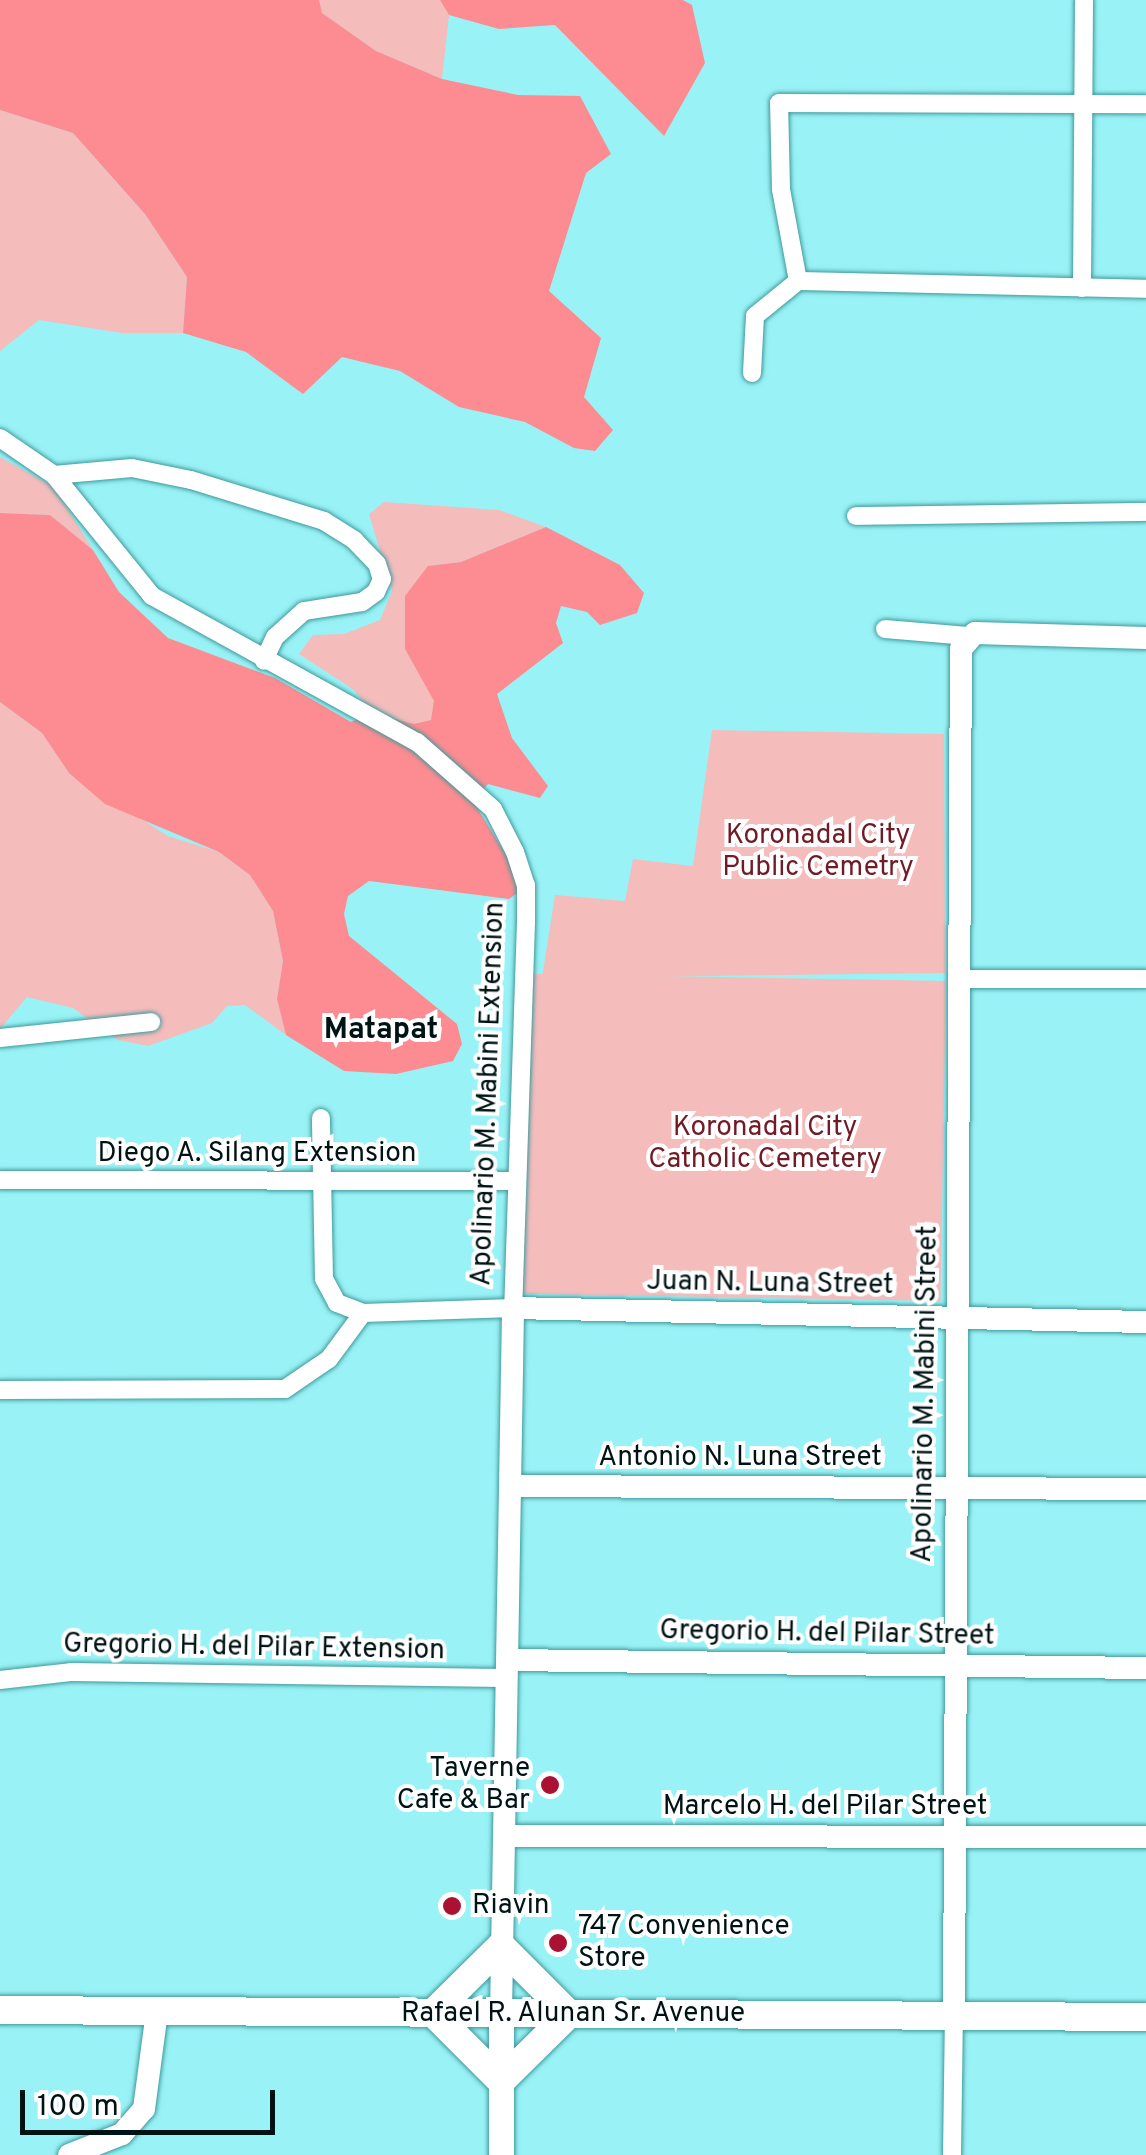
<!DOCTYPE html>
<html>
<head>
<meta charset="utf-8">
<style>
  body { margin:0 }
  #map { position:relative; width:1146px; height:2155px; overflow:hidden; background:#99f2f5; font-family:Overpass,sans-serif }
  div>[style] { position:absolute }
  .green>* { inset:0; background:#f5bcbc; transform-origin:0 0 }
  .forest>* { inset:0; background:#fc8c91 }
  .roads { filter:drop-shadow(0 0 2px #3f9a9d) drop-shadow(0 0 2px #3f9a9d) }
  .minor>* { height:18px; margin:-9px; padding:0 9px; transform-origin:9px; border-radius:9px; background:#fff }
  .tertiary>* { height:22px; margin:-11px; padding:0 11px; transform-origin:11px; border-radius:11px; background:#fff }
  .secondary>* { height:25px; margin:-12.5px; padding:0 12.5px; transform-origin:12.5px; border-radius:12.5px; background:#fff }
  .trunk>* { height:28px; margin:-14px; padding:0 14px; transform-origin:14px; border-radius:14px; background:#fff }
  .dots>* { width:28px; height:28px; translate:-50% -50%; box-sizing:border-box; border:5px solid #fff; border-radius:50% }
  span { translate:-50% -50%; white-space:nowrap; text-align:center; line-height:1.15; -webkit-text-stroke:8px #fff; paint-order:stroke }
  .park-label { font-size:28px; color:#711b27 }
  .street-label { font-size:28px; color:#001314 }
  .poi-label { font-size:28px; color:#001314 }
  .right { translate:-100% -50%; text-align:right }
  .left { translate:0 -50%; text-align:left }
  .neighbourhood-label { font-size:30px; color:#001314; font-weight:700 }
  .scale { position:absolute; left:20px; top:2090px; width:255px; height:45px; box-sizing:border-box; border:5px solid #001314; border-top:0; padding-left:12px; font-size:30px; line-height:35px; white-space:nowrap; color:#001314; -webkit-text-stroke:8px #fff; paint-order:stroke }
</style>
</head>
<body>
<div id="map">
  <div class="green">
    <i style="clip-path:polygon(319px 0,440px 0,449px 15px,442px 79px,376px 51px,322px 13px)"></i>
    <i style="clip-path:polygon(0 110px,73px 133px,145px 214px,187px 277px,183px 333px,122px 333px,39px 320px,0 351px)"></i>
    <i style="clip-path:polygon(0 457px,54px 487px,93px 550px,50px 515px,0 513px)"></i>
    <i style="clip-path:polygon(384px 502px,499px 510px,546px 527px,461px 562px,428px 566px,405px 649px,435px 701px,431px 720px,414px 724px,372px 713px,354px 690px,299px 654px,313px 635px,344px 634px,380px 620px,392px 591px,369px 514px)"></i>
    <i style="clip-path:polygon(0 702px,42px 733px,69px 773px,168px 836px,219px 852px,250px 875px,273px 911px,283px 961px,277px 999px,286px 1035px,245px 1005px,227px 1006px,212px 1023px,148px 1046px,118px 1040px,73px 1008px,27px 997px,0 1029px)"></i>
    <i style="clip-path:polygon(712px 730px,944px 734px,945px 973px,542px 978px,555px 895px,625px 901px,633px 859px,693px 866px)"></i>
    <i style="left:946px;top:981px;width:320px;height:418px;rotate:91deg"></i>
  </div>
  <div class="forest">
    <i style="clip-path:polygon(0 0,319px 0,322px 13px,376px 51px,442px 79px,518px 95px,580px 96px,611px 154px,586px 173px,549px 291px,601px 338px,584px 397px,613px 430px,595px 451px,574px 448px,525px 422px,459px 407px,400px 371px,342px 357px,303px 394px,246px 352px,183px 333px,187px 277px,145px 214px,73px 133px,0 110px)"></i>
    <i style="clip-path:polygon(440px 0,683px 0,692px 5px,705px 63px,664px 136px,555px 25px,499px 29px,449px 15px)"></i>
    <i style="clip-path:polygon(0 513px,50px 515px,93px 550px,119px 592px,168px 638px,275px 678px,351px 722px,372px 713px,414px 724px,431px 720px,434px 701px,405px 649px,405px 596px,428px 566px,461px 562px,546px 527px,620px 565px,644px 593px,637px 613px,600px 625px,587px 612px,561px 606px,556px 623px,563px 643px,497px 694px,512px 738px,548px 786px,540px 798px,488px 784px,473px 801px,509px 860px,520px 891px,509px 899px,369px 881px,348px 896px,344px 914px,349px 936px,457px 1024px,462px 1044px,453px 1061px,396px 1074px,344px 1071px,286px 1035px,277px 999px,283px 961px,273px 911px,250px 875px,219px 852px,105px 804px,69px 773px,42px 733px,0 702px)"></i>
  </div>
  <div class="roads">
    <div class="minor">
      <i style="left:798px;top:281px;width:94px;rotate:-100.5deg"></i>
      <i style="left:781px;top:189px;width:86px;rotate:-91.3deg"></i>
      <i style="left:779px;top:103px;width:367px;rotate:0.2deg"></i>
      <i style="left:1082px;top:288px;width:288px;rotate:-89.6deg"></i>
      <i style="left:752px;top:373px;width:57px;rotate:-87deg"></i>
      <i style="left:755px;top:316px;width:55px;rotate:-39.1deg"></i>
      <i style="left:798px;top:281px;width:348px;rotate:1.3deg"></i>
      <i style="left:0;top:438px;width:65px;rotate:34.4deg"></i>
      <i style="left:54px;top:475px;width:156px;rotate:51deg"></i>
      <i style="left:152px;top:596px;width:303px;rotate:28.9deg"></i>
      <i style="left:417px;top:742px;width:101px;rotate:41.4deg"></i>
      <i style="left:493px;top:809px;width:48px;rotate:62.9deg"></i>
      <i style="left:515px;top:852px;width:35px;rotate:72deg"></i>
      <i style="left:526px;top:885px;width:37px;rotate:90deg"></i>
      <i style="left:526px;top:922px;width:386px;rotate:91.9deg"></i>
      <i style="left:513px;top:1308px;width:150px;rotate:178.1deg"></i>
      <i style="left:363px;top:1313px;width:28px;rotate:-159deg"></i>
      <i style="left:337px;top:1303px;width:27px;rotate:-118deg"></i>
      <i style="left:324px;top:1279px;width:161px;rotate:-91.1deg"></i>
      <i style="left:54px;top:475px;width:78px;rotate:-5.1deg"></i>
      <i style="left:132px;top:468px;width:60px;rotate:11.5deg"></i>
      <i style="left:191px;top:480px;width:139px;rotate:17.1deg"></i>
      <i style="left:324px;top:521px;width:36px;rotate:32deg"></i>
      <i style="left:354px;top:540px;width:33px;rotate:46deg"></i>
      <i style="left:377px;top:564px;width:16px;rotate:72deg"></i>
      <i style="left:382px;top:579px;width:14px;rotate:115deg"></i>
      <i style="left:376px;top:592px;width:17px;rotate:144deg"></i>
      <i style="left:362px;top:602px;width:59px;rotate:171.2deg"></i>
      <i style="left:304px;top:611px;width:39px;rotate:138deg"></i>
      <i style="left:275px;top:637px;width:26px;rotate:115deg"></i>
      <i style="left:856px;top:516px;width:290px;rotate:-0.8deg"></i>
      <i style="left:885px;top:629px;width:83px;rotate:4.8deg"></i>
      <i style="left:960px;top:979px;width:186px"></i>
      <i style="left:0;top:1038px;width:152px;rotate:-6deg"></i>
      <i style="left:0;top:1180px;width:515px;rotate:0.11deg"></i>
      <i style="left:0;top:1390px;width:285px;rotate:-0.2deg"></i>
      <i style="left:285px;top:1389px;width:53px;rotate:-34.3deg"></i>
      <i style="left:329px;top:1359px;width:57px;rotate:-53.5deg"></i>
      <i style="left:0;top:1680px;width:71px;rotate:-6.4deg"></i>
      <i style="left:71px;top:1672px;width:437px;rotate:0.8deg"></i>
      <i style="left:952px;top:2155px;width:140px;rotate:-89.2deg"></i>
    </div>
    <div class="tertiary">
      <i style="left:513px;top:1486px;width:633px;rotate:0.27deg"></i>
      <i style="left:508px;top:1660px;width:638px;rotate:0.72deg"></i>
      <i style="left:504px;top:1836px;width:642px;rotate:0.09deg"></i>
      <i style="left:501px;top:2013px;width:705px;rotate:-89.02deg"></i>
      <i style="left:513px;top:1308px;width:633px;rotate:1.27deg"></i>
      <i style="left:954px;top:2015px;width:1366px;rotate:-89.71deg"></i>
      <i style="left:961px;top:649px;width:21px;rotate:-49deg"></i>
      <i style="left:975px;top:633px;width:171px;rotate:1.7deg"></i>
      <i style="left:69px;top:2155px;width:57px;rotate:-21.6deg"></i>
      <i style="left:122px;top:2134px;width:33px;rotate:-49deg"></i>
      <i style="left:144px;top:2109px;width:98px;rotate:-82.4deg"></i>
    </div>
    <div class="secondary">
      <i style="left:501px;top:2013px;width:142px;rotate:90deg"></i>
    </div>
    <div class="trunk">
      <i style="left:501px;top:1946px;width:96px;rotate:45deg"></i>
      <i style="left:569px;top:2014px;width:95px;rotate:135.4deg"></i>
      <i style="left:501px;top:2081px;width:96px;rotate:-135deg"></i>
      <i style="left:433px;top:2013px;width:95px;rotate:-44.6deg"></i>
      <i style="left:0;top:2010px;width:1146px;rotate:0.35deg"></i>
    </div>
  </div>
  <div class="dots">
    <i style="left:550px;top:1785px;background:#a91233"></i>
    <i style="left:452px;top:1906px;background:#a91233"></i>
    <i style="left:558px;top:1943px;background:#a91233"></i>
  </div>
  <div class="park-label">
    <span style="left:818px;top:852px">Koronadal City<br>Public Cemetry</span>
    <span style="left:765px;top:1144px">Koronadal City<br>Catholic Cemetery</span>
  </div>
  <div class="street-label">
    <span style="left:489px;top:1094px;rotate:-88deg">Apolinario M. Mabini Extension</span>
    <span style="left:257px;top:1154px">Diego A. Silang Extension</span>
    <span style="left:770px;top:1284px;rotate:1deg">Juan N. Luna Street</span>
    <span style="left:926px;top:1394px;rotate:-89deg">Apolinario M. Mabini Street</span>
    <span style="left:740px;top:1458px">Antonio N. Luna Street</span>
    <span style="left:827px;top:1634px;rotate:1deg">Gregorio H. del Pilar Street</span>
    <span style="left:254px;top:1648px;rotate:1deg">Gregorio H. del Pilar Extension</span>
    <span style="left:825px;top:1807px">Marcelo H. del Pilar Street</span>
    <span style="left:573px;top:2014px">Rafael R. Alunan Sr. Avenue</span>
  </div>
  <div class="poi-label">
    <span class="right" style="left:530px;top:1785px">Taverne<br>Cafe &amp; Bar</span>
    <span class="left" style="left:472px;top:1906px">Riavin</span>
    <span class="left" style="left:578px;top:1943px">747 Convenience<br>Store</span>
  </div>
  <div class="neighbourhood-label">
    <span style="left:381px;top:1031px">Matapat</span>
  </div>
  <div class="scale">100 m</div>
</div>
</body>
</html>
